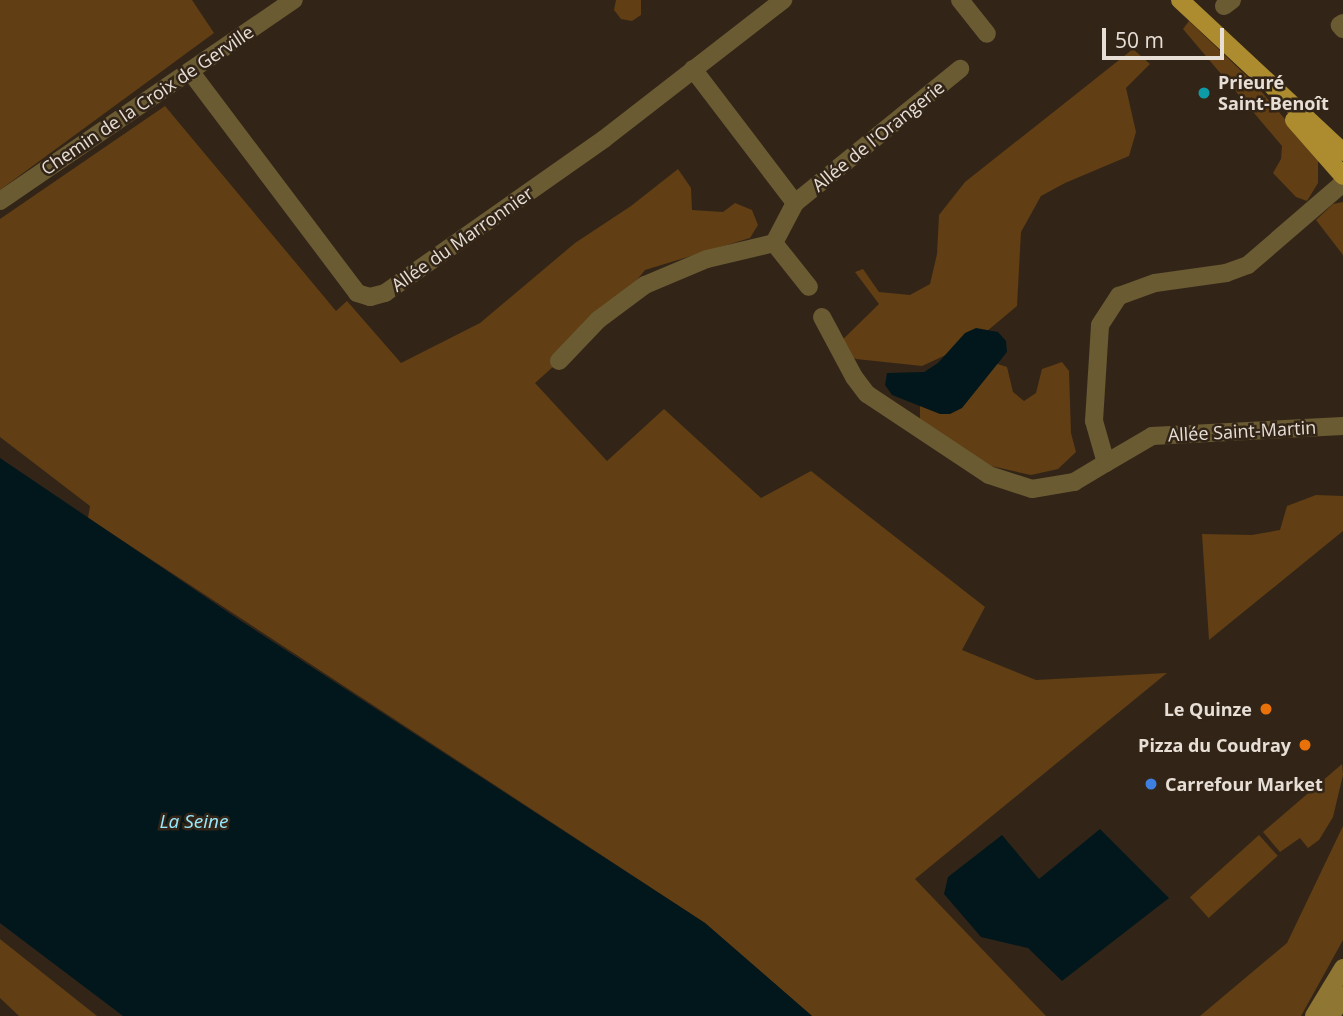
<!DOCTYPE html>
<html>
<head>
<meta charset="utf-8">
<style>
  body { margin:0 }
  #map { position:relative; width:1343px; height:1016px; overflow:hidden; background:#322518; font-family:"Open Sans",sans-serif }
  div>[style] { position:absolute }
  .green>* { inset:0; background:#613e13; transform-origin:0 0 }
  .water>* { inset:0; background:#02171c }
  .minor>* { height:18px; margin:-9px; padding:0 9px; transform-origin:9px; border-radius:9px; background:#6a5b33 }
  .secondary>* { height:18px; margin:-9px; padding:0 9px; transform-origin:9px; border-radius:9px; background:#8f7733 }
  .primary>* { height:18px; margin:-9px; padding:0 9px; transform-origin:9px; border-radius:9px; background:#ac8c2f }
  .dots>* { width:19px; height:19px; translate:-50% -50%; box-sizing:border-box; border:4px solid #322518; border-radius:50% }
  span { translate:-50% -50%; white-space:nowrap; text-align:center; line-height:1.15; -webkit-text-stroke:5px #322518; paint-order:stroke }
  .poi-label { font-size:18px; color:#e7ded5; font-weight:700 }
  .left { translate:0 -50%; text-align:left }
  .right { translate:-100% -50%; text-align:right }
  .street-label { font-size:18px; color:#e7ded5 }
  .water-label { font-size:19px; color:#98e9fe; font-style:italic }
  .scale { position:absolute; left:1102px; top:28px; width:122px; height:32px; box-sizing:border-box; border:4px solid #e7ded5; border-top:0; padding-left:9px; font-size:21px; line-height:24px; white-space:nowrap; color:#e7ded5; -webkit-text-stroke:5px #322518; paint-order:stroke }
</style>
</head>
<body>
<div id="map">
  <div class="green">
    <i style="clip-path:polygon(0 0,192px 0,214px 33px,0 190px)"></i>
    <i style="clip-path:polygon(616px 0,641px 0,641px 15px,632px 21px,621px 19px,614px 10px)"></i>
    <i style="clip-path:polygon(1189px 21px,1255px 84px,1318px 158px,1318px 183px,1307px 201px,1296px 197px,1273px 173px,1281px 159px,1282px 146px,1183px 29px)"></i>
    <i style="clip-path:polygon(1133px 49px,1150px 64px,1126px 88px,1136px 132px,1129px 156px,1065px 183px,1041px 196px,1021px 232px,1017px 306px,974px 342px,922px 366px,856px 359px,834px 348px,879px 304px,855px 272px,863px 269px,879px 292px,910px 295px,930px 284px,937px 254px,939px 215px,965px 182px)"></i>
    <i style="clip-path:polygon(165px 106px,336px 311px,347px 301px,401px 363px,480px 323px,575px 243px,631px 206px,678px 169px,691px 188px,692px 210px,723px 212px,735px 203px,752px 210px,758px 225px,750px 238px,645px 270px,604px 321px,535px 383px,607px 461px,664px 409px,761px 498px,811px 471px,985px 607px,962px 650px,1036px 680px,1167px 673px,915px 879px,1046px 1016px,812px 1016px,705px 923px,88px 518px,90px 506px,0 437px,0 219px)"></i>
    <i style="clip-path:polygon(1343px 202px,1343px 255px,1316px 220px,1333px 204px)"></i>
    <i style="clip-path:polygon(982px 359px,1007px 367px,1013px 392px,1024px 401px,1036px 393px,1042px 369px,1062px 362px,1069px 371px,1071px 433px,1076px 452px,1058px 469px,1031px 475px,991px 466px,920px 421px,920px 404px)"></i>
    <i style="clip-path:polygon(1316px 495px,1343px 496px,1343px 531px,1209px 640px,1202px 534px,1252px 535px,1280px 530px,1287px 506px)"></i>
    <i style="clip-path:polygon(1342px 764px,1343px 775px,1333px 817px,1319px 840px,1308px 848px,1300px 838px,1280px 852px,1263px 832px)"></i>
    <i style="clip-path:polygon(1343px 826px,1343px 940px,1301px 1016px,1200px 1016px,1287px 943px)"></i>
    <i style="left:1259px;top:835px;width:28px;height:93px;rotate:48deg"></i>
    <i style="clip-path:polygon(0 939px,97px 1016px,19px 1016px,0 998px)"></i>
  </div>
  <div class="water">
    <i style="clip-path:polygon(976px 328px,998px 332px,1006px 341px,1007px 352px,962px 408px,950px 414px,940px 414px,892px 395px,885px 385px,887px 373px,924px 372px,938px 363px,965px 333px)"></i>
    <i style="clip-path:polygon(0 458px,241px 621px,705px 923px,812px 1016px,123px 1016px,0 923px)"></i>
    <i style="clip-path:polygon(1100px 829px,1169px 898px,1062px 981px,1028px 948px,981px 937px,944px 894px,948px 877px,1002px 835px,1039px 879px)"></i>
  </div>
  <div class="minor">
    <i style="left:960px;top:0;width:43px;rotate:51.5deg"></i>
    <i style="left:1224px;top:6px;width:10px;rotate:-37deg"></i>
    <i style="left:1343px;top:23px;width:4px;rotate:146deg"></i>
    <i style="left:1340px;top:25px;width:5px;rotate:53deg"></i>
    <i style="left:693px;top:69px;width:168px;rotate:52.7deg"></i>
    <i style="left:795px;top:203px;width:45px;rotate:117.7deg"></i>
    <i style="left:774px;top:243px;width:56px;rotate:51.5deg"></i>
    <i style="left:190px;top:71px;width:278px;rotate:53deg"></i>
    <i style="left:357px;top:293px;width:14px;rotate:17deg"></i>
    <i style="left:370px;top:297px;width:16px;rotate:-15deg"></i>
    <i style="left:385px;top:293px;width:268px;rotate:-35.1deg"></i>
    <i style="left:604px;top:139px;width:227px;rotate:-37.8deg"></i>
    <i style="left:0;top:201px;width:356px;rotate:-34.4deg"></i>
    <i style="left:795px;top:203px;width:213px;rotate:-39.1deg"></i>
    <i style="left:822px;top:317px;width:68px;rotate:61.9deg"></i>
    <i style="left:854px;top:377px;width:21px;rotate:53deg"></i>
    <i style="left:867px;top:394px;width:146px;rotate:33.6deg"></i>
    <i style="left:989px;top:475px;width:45px;rotate:18deg"></i>
    <i style="left:1032px;top:489px;width:43px;rotate:-9.5deg"></i>
    <i style="left:1074px;top:482px;width:37px;rotate:-31deg"></i>
    <i style="left:1106px;top:463px;width:44px;rotate:-105.9deg"></i>
    <i style="left:1094px;top:421px;width:96px;rotate:-86.4deg"></i>
    <i style="left:1100px;top:325px;width:35px;rotate:-57deg"></i>
    <i style="left:1119px;top:296px;width:38px;rotate:-20deg"></i>
    <i style="left:1155px;top:283px;width:72px;rotate:-8deg"></i>
    <i style="left:1226px;top:273px;width:23px;rotate:-20deg"></i>
    <i style="left:1248px;top:265px;width:125px;rotate:-40.8deg"></i>
    <i style="left:559px;top:361px;width:57px;rotate:-46.4deg"></i>
    <i style="left:598px;top:320px;width:59px;rotate:-36.7deg"></i>
    <i style="left:645px;top:285px;width:67px;rotate:-22.8deg"></i>
    <i style="left:707px;top:259px;width:69px;rotate:-13.4deg"></i>
    <i style="left:1106px;top:463px;width:53px;rotate:-30.4deg"></i>
    <i style="left:1152px;top:436px;width:191px;rotate:-3deg"></i>
  </div>
  <div class="secondary">
    <i style="left:1314px;top:1016px;width:56px;rotate:-58.9deg"></i>
    <i style="left:1331px;top:1016px;width:24px;rotate:-60deg"></i>
  </div>
  <div class="primary">
    <i style="left:1180px;top:0;width:223px;rotate:43deg"></i>
    <i style="left:1294px;top:120px;width:74px;rotate:48.8deg"></i>
  </div>
  <div class="dots">
    <i style="left:1204px;top:93px;background:#0f9aa8"></i>
    <i style="left:1266px;top:709px;background:#e8710a"></i>
    <i style="left:1305px;top:745px;background:#e8710a"></i>
    <i style="left:1151px;top:784px;background:#3f7fe0"></i>
  </div>
  <div class="poi-label">
    <span class="left" style="left:1218px;top:93px">Prieuré<br>Saint-Benoît</span>
    <span class="right" style="left:1252px;top:709px">Le Quinze</span>
    <span class="right" style="left:1291px;top:745px">Pizza du Coudray</span>
    <span class="left" style="left:1165px;top:784px">Carrefour Market</span>
  </div>
  <div class="street-label">
    <span style="left:147px;top:100px;rotate:-34deg">Chemin de la Croix de Gerville</span>
    <span style="left:878px;top:136px;rotate:-39deg">Allée de l'Orangerie</span>
    <span style="left:462px;top:239px;rotate:-35deg">Allée du Marronnier</span>
    <span style="left:1242px;top:431px;rotate:-3deg">Allée Saint-Martin</span>
  </div>
  <div class="water-label">
    <span style="left:194px;top:822px">La Seine</span>
  </div>
  <div class="scale">50 m</div>
</div>
</body>
</html>
